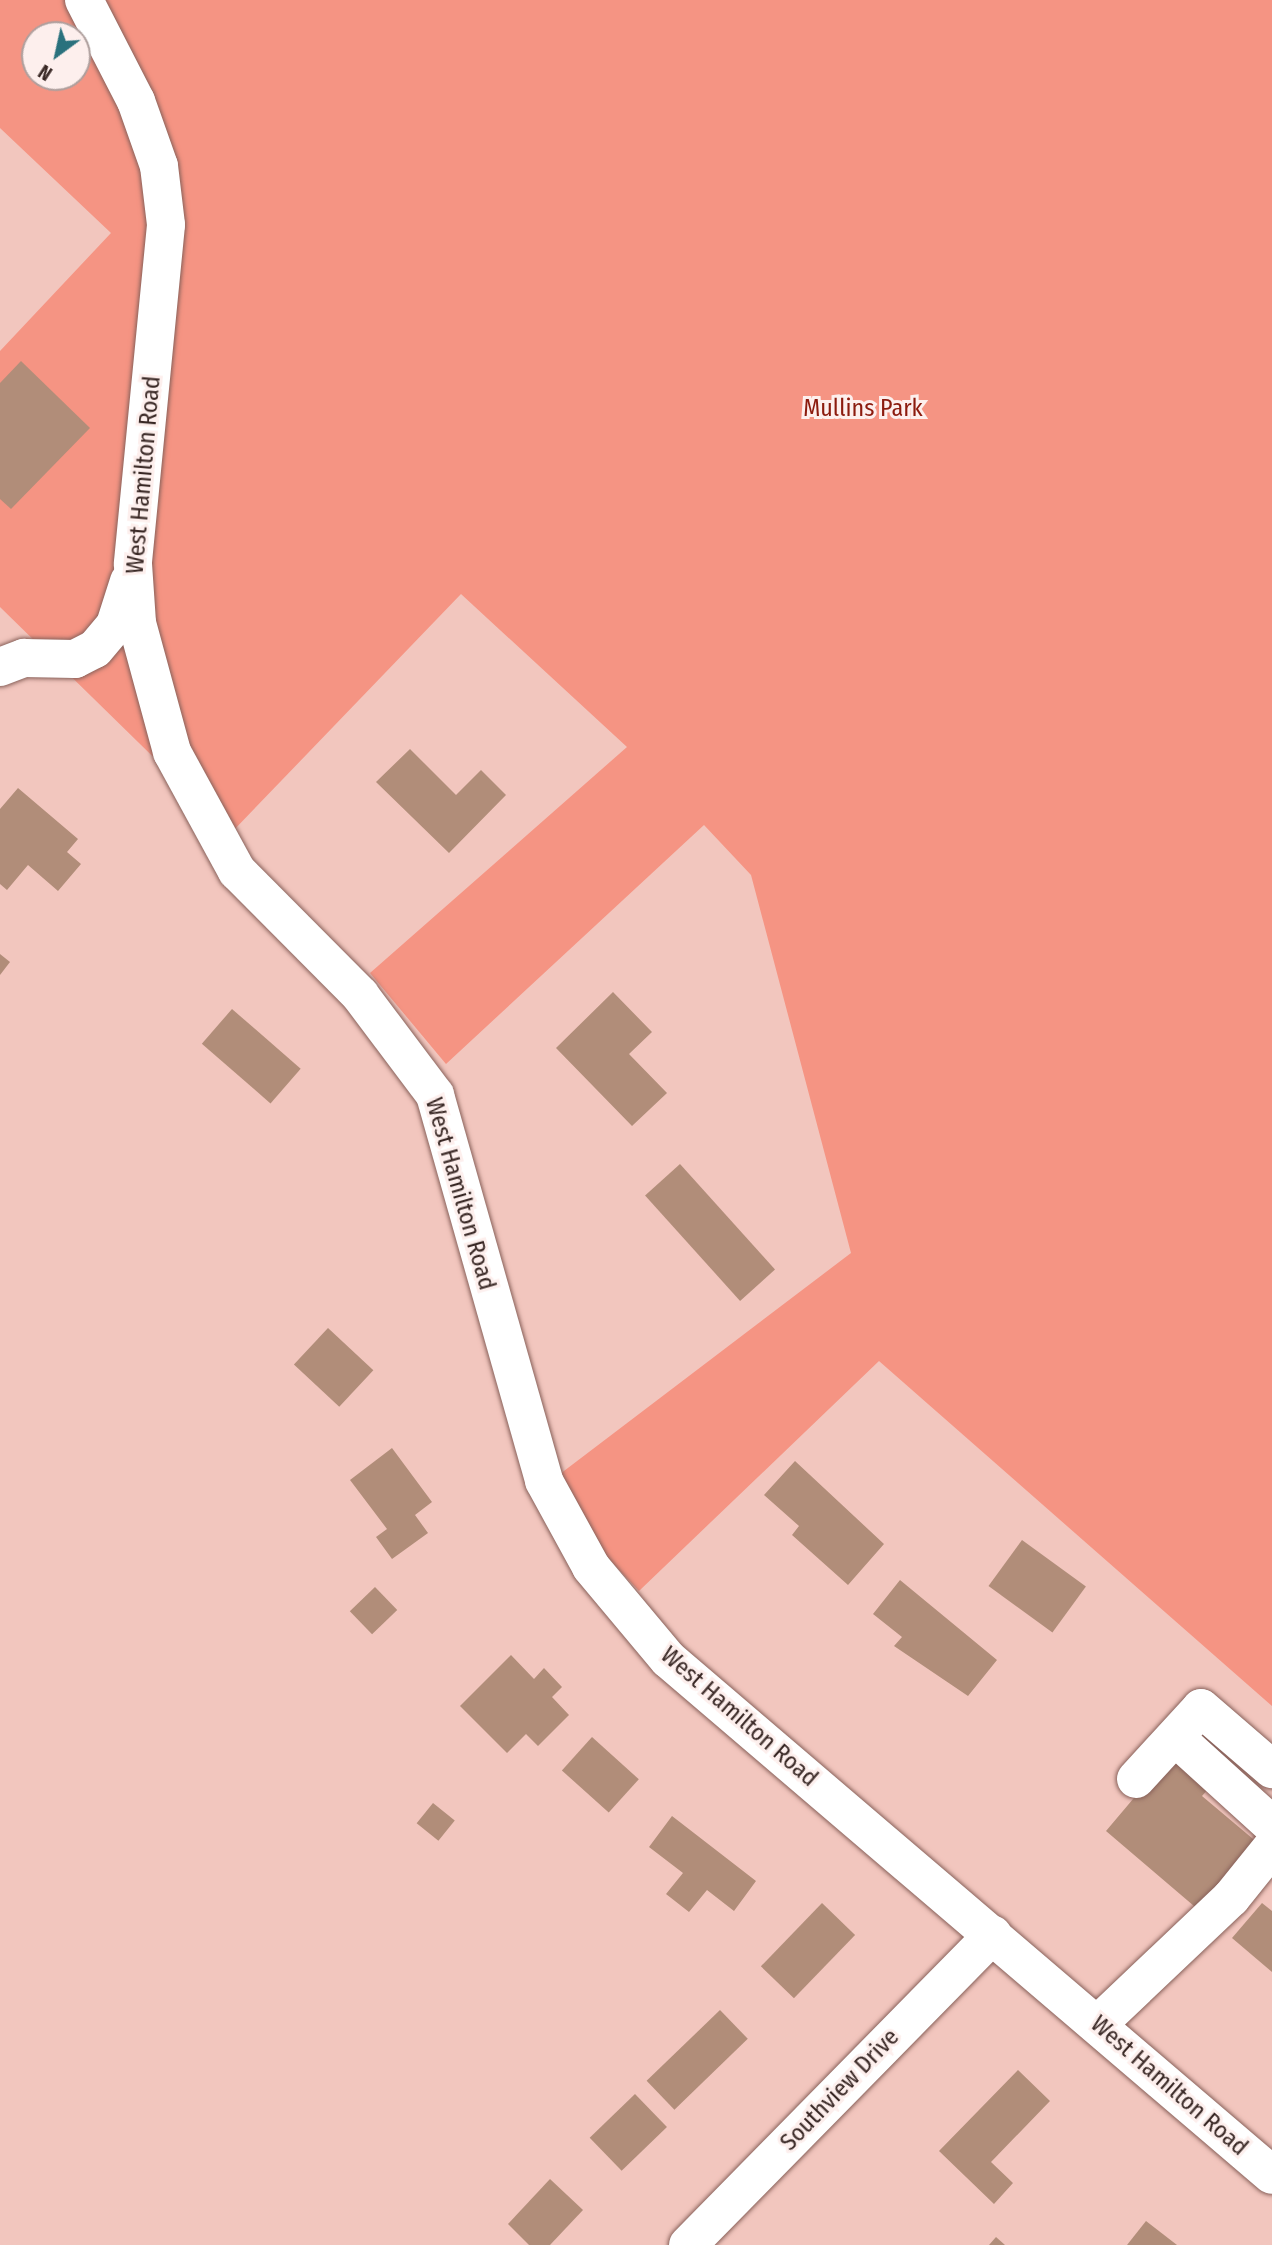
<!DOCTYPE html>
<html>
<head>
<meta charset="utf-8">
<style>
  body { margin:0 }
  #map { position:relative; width:1272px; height:2245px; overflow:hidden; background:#f2c6be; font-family:"Fira Sans Condensed",sans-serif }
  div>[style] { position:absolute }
  .green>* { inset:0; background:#f59483 }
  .building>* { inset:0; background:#b18d79; transform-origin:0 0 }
  .roads { filter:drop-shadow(0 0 2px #88615a) drop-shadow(0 0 2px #88615a) }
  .minor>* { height:38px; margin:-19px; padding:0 19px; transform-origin:19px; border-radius:19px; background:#fff }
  span { translate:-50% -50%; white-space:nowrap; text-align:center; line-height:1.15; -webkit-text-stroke:6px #fdefed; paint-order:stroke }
  .park-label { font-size:24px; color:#8c1b0e }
  .street-label { font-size:24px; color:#382724 }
  .north { position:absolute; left:21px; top:21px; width:70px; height:70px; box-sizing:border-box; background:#fdefed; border:2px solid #ae9f9d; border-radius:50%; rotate:213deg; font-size:19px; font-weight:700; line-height:28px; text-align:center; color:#382724 }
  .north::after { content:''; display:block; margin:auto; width:24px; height:32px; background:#2a717d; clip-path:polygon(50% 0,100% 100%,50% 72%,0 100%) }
</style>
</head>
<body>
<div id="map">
  <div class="green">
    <i style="clip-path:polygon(evenodd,0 0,1272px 0,1272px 1706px,879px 1361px,639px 1591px,608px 1558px,560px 1474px,851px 1253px,751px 875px,704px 825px,446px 1064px,370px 973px,627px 747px,461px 594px,231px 833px,0 607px,0 351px,111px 233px,0 128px,0 0,35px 35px,77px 35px,77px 77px,35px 77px,35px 35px)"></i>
  </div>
  <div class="building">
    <i style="clip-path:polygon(21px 361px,90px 428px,11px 509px,0 499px,0 383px)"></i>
    <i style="clip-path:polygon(410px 749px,456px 795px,481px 770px,506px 795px,449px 853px,376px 782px)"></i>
    <i style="clip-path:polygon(18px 788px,78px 839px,67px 852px,81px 864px,58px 891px,28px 865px,7px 890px,0 884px,0 809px)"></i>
    <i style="clip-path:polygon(0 954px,10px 962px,0 975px)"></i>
    <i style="clip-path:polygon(613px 992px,652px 1032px,629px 1054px,667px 1093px,632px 1126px,556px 1048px)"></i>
    <i style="left:232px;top:1009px;width:91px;height:46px;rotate:41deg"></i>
    <i style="left:680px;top:1164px;width:142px;height:47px;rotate:48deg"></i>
    <i style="left:328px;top:1328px;width:62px;height:50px;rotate:43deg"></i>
    <i style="clip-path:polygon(392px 1448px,432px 1502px,415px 1515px,428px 1533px,392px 1559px,376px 1537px,387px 1529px,350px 1480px)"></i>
    <i style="clip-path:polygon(795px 1461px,884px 1544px,848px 1585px,792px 1535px,799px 1526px,764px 1495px)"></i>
    <i style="left:1022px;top:1540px;width:79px;height:57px;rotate:36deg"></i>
    <i style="clip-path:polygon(900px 1580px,997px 1660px,968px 1696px,894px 1646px,902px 1637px,873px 1614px)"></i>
    <i style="left:375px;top:1587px;width:32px;height:35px;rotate:46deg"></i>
    <i style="clip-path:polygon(511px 1655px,534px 1679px,544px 1668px,562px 1687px,552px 1697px,569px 1715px,538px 1746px,526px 1734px,507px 1753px,460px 1706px)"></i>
    <i style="left:592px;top:1737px;width:63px;height:45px;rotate:42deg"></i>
    <i style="clip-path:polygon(1177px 1747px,1216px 1780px,1202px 1796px,1259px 1844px,1201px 1912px,1106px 1831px)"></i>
    <i style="left:433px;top:1803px;width:28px;height:26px;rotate:39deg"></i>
    <i style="clip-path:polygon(672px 1816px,756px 1881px,734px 1911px,707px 1890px,689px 1912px,666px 1894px,683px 1873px,649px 1847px)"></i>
    <i style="left:822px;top:1903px;width:46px;height:88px;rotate:44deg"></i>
    <i style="clip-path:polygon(1262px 1903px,1272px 1911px,1272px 1972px,1232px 1938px)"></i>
    <i style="left:720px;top:2010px;width:40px;height:102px;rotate:46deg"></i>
    <i style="clip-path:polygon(1018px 2070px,1050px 2101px,991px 2162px,1013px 2183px,994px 2204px,939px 2151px)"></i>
    <i style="left:635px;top:2094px;width:46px;height:63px;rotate:46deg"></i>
    <i style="clip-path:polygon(550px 2179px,583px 2210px,550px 2245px,529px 2245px,508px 2224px)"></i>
    <i style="clip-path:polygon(1146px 2221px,1177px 2245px,1127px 2245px)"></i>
    <i style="clip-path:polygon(996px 2237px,1005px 2245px,989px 2245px)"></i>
  </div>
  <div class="roads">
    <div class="minor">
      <i style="left:84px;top:0;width:114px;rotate:62.8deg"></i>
      <i style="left:136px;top:101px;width:69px;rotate:70.5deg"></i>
      <i style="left:159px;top:166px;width:59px;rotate:83.2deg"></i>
      <i style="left:166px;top:225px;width:341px;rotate:95.6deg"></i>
      <i style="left:133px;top:564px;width:59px;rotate:86.1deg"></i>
      <i style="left:137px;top:623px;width:134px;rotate:74.8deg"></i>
      <i style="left:172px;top:752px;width:136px;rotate:61.4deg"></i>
      <i style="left:237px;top:871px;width:175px;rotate:45.2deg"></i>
      <i style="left:360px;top:995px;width:125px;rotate:53.1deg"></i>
      <i style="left:435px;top:1095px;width:401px;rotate:74.2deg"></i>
      <i style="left:544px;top:1481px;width:98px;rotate:61.3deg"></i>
      <i style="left:591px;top:1567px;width:120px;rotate:50.1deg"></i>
      <i style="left:668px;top:1659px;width:794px;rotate:40.51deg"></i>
      <i style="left:0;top:667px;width:26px;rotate:-21deg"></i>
      <i style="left:24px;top:658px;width:51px;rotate:1.1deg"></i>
      <i style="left:75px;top:659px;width:22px;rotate:-27deg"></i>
      <i style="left:95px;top:649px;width:31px;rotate:-50deg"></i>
      <i style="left:115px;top:625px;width:46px;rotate:-72.3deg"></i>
      <i style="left:1176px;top:1738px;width:130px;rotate:42.2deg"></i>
      <i style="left:1136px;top:1779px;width:96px;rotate:-47.5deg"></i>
      <i style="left:1201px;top:1708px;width:94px;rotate:40.7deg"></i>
      <i style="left:1097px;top:2025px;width:185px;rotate:-43.5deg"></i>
      <i style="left:1231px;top:1898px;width:65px;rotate:-51.2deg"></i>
      <i style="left:688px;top:2245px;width:435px;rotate:-45.5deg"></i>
    </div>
  </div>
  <div class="park-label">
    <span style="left:863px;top:409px">Mullins Park</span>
  </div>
  <div class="street-label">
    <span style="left:144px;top:475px;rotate:-85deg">West Hamilton Road</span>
    <span style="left:460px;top:1194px;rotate:74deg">West Hamilton Road</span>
    <span style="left:739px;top:1717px;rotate:41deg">West Hamilton Road</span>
    <span style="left:1169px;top:2086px;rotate:41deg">West Hamilton Road</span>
    <span style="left:840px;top:2090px;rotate:-46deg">Southview Drive</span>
  </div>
  <div class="north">N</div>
</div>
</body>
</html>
